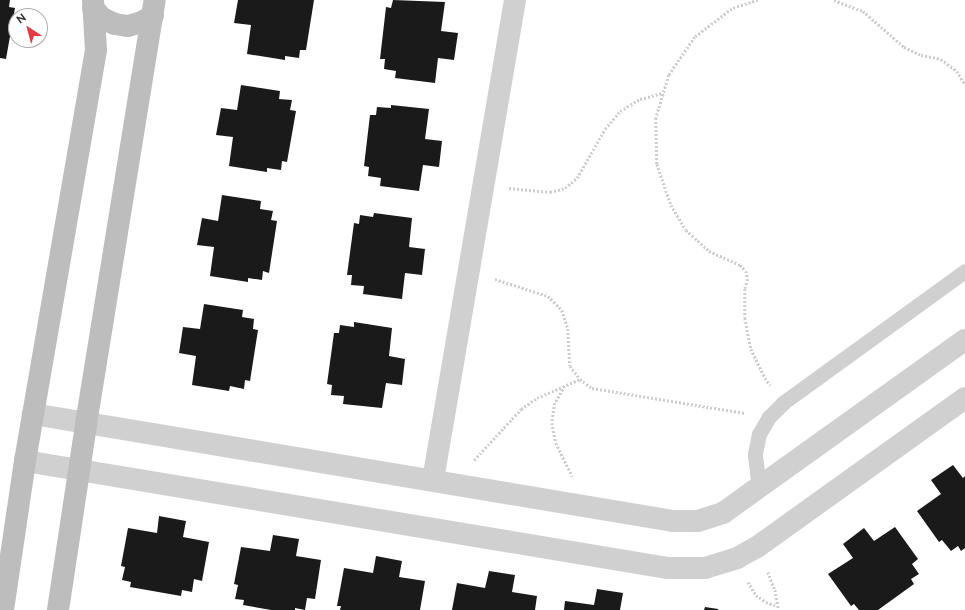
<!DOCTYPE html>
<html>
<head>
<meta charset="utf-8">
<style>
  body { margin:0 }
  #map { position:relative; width:965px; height:610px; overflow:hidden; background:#fff; font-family:Raleway,sans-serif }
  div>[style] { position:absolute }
  .building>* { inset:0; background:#1a1a1a }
  .path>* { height:2.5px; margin-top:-1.25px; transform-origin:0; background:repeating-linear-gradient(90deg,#cdcdcd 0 2px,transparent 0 4px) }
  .lane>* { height:15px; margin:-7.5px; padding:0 7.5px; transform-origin:7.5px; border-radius:7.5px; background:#d0d0d0 }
  .street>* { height:22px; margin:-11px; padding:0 11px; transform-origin:11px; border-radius:11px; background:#d0d0d0 }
  .secondary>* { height:22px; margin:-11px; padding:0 11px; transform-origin:11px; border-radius:11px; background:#bdbdbd }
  span { translate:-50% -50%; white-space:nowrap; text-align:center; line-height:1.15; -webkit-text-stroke:4px #fff; paint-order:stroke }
  .north { position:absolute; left:8px; top:8px; width:40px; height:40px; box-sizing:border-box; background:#fff; border:1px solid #adadad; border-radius:50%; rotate:324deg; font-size:11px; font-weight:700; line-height:16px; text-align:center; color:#333 }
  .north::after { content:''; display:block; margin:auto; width:14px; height:18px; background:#e63946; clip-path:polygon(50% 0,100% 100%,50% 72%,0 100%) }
</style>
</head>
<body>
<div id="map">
  <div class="building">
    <i style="clip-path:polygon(0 0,10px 0,9px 7px,15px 8px,6px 59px,0 58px)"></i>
    <i style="clip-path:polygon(238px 0,314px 0,306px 50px,300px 50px,299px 58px,285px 56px,285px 60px,247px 54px,251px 25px,234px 23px)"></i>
    <i style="clip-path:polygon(393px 0,445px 2px,441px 31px,458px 33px,454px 60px,438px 58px,435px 83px,395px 78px,396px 71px,384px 69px,385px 59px,380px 59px,386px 7px,391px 8px)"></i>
    <i style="clip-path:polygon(241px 85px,280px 91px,279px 99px,292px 100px,290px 110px,296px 111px,287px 162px,282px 161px,281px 170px,267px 168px,267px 172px,229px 166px,233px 137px,216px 135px,221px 108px,237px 110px)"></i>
    <i style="clip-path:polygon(391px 105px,429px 109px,425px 139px,442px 141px,439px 167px,423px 165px,419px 191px,380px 186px,381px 178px,368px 176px,369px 167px,364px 166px,370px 115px,376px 115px,377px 107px,391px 108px)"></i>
    <i style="clip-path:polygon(222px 195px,261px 201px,260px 209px,273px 211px,271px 220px,277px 221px,269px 273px,263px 271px,262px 280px,248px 278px,248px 282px,210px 276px,214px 247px,197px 245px,202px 218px,218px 221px)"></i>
    <i style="clip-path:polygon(374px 213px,412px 218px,409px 247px,425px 249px,422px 275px,405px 273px,402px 299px,363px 294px,364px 286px,351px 285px,352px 275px,347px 275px,354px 223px,359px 224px,360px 215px,373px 217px)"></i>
    <i style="clip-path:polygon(204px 304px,243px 310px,242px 317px,254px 319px,253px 329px,258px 330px,250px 381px,245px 380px,244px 389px,230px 386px,229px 391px,192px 385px,196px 356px,179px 353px,183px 327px,200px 329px)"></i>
    <i style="clip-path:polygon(354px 322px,392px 328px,389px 356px,405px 359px,402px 385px,386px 383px,382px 408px,343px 404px,344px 396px,331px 395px,332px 385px,327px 384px,334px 333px,339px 333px,340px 325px,354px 327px)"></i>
    <i style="clip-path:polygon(953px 465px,963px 478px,965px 476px,965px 548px,961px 551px,958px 546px,951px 551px,942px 540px,939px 542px,917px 511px,941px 494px,931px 480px)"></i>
    <i style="clip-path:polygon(159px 516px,186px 521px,183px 537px,209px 542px,202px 581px,194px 579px,192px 592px,182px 590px,181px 596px,130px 587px,131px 582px,122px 580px,125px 567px,121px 566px,128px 528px,157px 533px)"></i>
    <i style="clip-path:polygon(895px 527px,918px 559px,912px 564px,919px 574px,911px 579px,914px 584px,878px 610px,859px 610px,854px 604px,851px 606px,828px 574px,853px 558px,843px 544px,864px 528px,874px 541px)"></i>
    <i style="clip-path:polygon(273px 535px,299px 539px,296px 556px,321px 560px,315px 599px,307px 598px,305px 610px,295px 608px,295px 610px,271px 610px,243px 605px,244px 600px,235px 599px,238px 585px,234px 584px,241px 547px,270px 551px)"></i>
    <i style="clip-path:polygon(376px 556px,402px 561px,399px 577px,425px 581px,420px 610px,340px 610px,341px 606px,337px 606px,344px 568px,373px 573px)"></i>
    <i style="clip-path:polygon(489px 571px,515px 575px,512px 592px,537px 596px,535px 610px,452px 610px,457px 583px,485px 588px)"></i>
    <i style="clip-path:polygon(597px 589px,623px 593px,620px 610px,564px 610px,565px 601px,594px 605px)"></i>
    <i style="clip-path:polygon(705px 607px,718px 609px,718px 610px,704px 610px)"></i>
  </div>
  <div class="path">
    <i style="left:758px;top:0;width:28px;rotate:161deg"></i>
    <i style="left:732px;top:9px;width:46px;rotate:142.9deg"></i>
    <i style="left:695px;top:37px;width:46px;rotate:124.4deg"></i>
    <i style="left:669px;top:75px;width:45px;rotate:106.8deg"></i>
    <i style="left:656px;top:118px;width:46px;rotate:88.8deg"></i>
    <i style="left:657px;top:164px;width:43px;rotate:71.1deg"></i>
    <i style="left:671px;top:205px;width:29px;rotate:59deg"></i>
    <i style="left:686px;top:230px;width:31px;rotate:42deg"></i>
    <i style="left:709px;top:251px;width:34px;rotate:24deg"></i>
    <i style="left:740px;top:265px;width:8px;rotate:45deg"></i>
    <i style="left:746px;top:271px;width:8px;rotate:76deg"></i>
    <i style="left:748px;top:279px;width:10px;rotate:107deg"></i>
    <i style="left:745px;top:289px;width:29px;rotate:90deg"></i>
    <i style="left:745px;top:318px;width:32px;rotate:79deg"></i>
    <i style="left:751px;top:349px;width:32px;rotate:64deg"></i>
    <i style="left:765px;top:378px;width:9px;rotate:54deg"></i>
    <i style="left:834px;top:0;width:31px;rotate:21deg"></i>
    <i style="left:863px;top:11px;width:55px;rotate:41.3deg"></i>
    <i style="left:904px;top:47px;width:19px;rotate:25deg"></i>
    <i style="left:921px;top:55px;width:20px;rotate:11deg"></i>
    <i style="left:941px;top:59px;width:20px;rotate:37deg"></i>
    <i style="left:957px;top:71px;width:16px;rotate:60deg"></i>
    <i style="left:509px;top:188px;width:41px;rotate:5.6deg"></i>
    <i style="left:550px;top:192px;width:16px;rotate:-15deg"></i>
    <i style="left:565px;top:188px;width:16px;rotate:-40deg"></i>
    <i style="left:577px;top:178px;width:56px;rotate:-60.3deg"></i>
    <i style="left:605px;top:129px;width:23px;rotate:-50deg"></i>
    <i style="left:620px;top:111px;width:23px;rotate:-31deg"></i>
    <i style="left:640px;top:99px;width:24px;rotate:-15deg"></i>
    <i style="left:495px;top:279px;width:56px;rotate:17.8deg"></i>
    <i style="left:548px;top:296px;width:20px;rotate:45deg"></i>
    <i style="left:562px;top:310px;width:20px;rotate:72deg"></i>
    <i style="left:568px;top:329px;width:37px;rotate:87deg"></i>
    <i style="left:570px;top:366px;width:16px;rotate:52deg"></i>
    <i style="left:580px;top:379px;width:15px;rotate:37deg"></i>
    <i style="left:592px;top:388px;width:155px;rotate:9.3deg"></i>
    <i style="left:565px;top:386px;width:20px;rotate:120deg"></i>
    <i style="left:555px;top:403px;width:20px;rotate:99deg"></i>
    <i style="left:552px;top:423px;width:20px;rotate:79deg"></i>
    <i style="left:556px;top:443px;width:37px;rotate:64deg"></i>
    <i style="left:474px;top:460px;width:69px;rotate:-47.3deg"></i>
    <i style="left:521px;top:409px;width:19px;rotate:-35deg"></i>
    <i style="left:537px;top:398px;width:47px;rotate:-23.8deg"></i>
    <i style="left:768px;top:572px;width:19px;rotate:69deg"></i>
    <i style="left:775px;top:590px;width:20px;rotate:79deg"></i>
    <i style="left:748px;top:582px;width:15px;rotate:58deg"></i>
    <i style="left:756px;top:595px;width:12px;rotate:35deg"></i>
    <i style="left:766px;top:602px;width:12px;rotate:20deg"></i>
  </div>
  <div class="lane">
    <i style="left:759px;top:488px;width:34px;rotate:-97deg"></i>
    <i style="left:755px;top:454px;width:20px;rotate:-79deg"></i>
    <i style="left:759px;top:434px;width:20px;rotate:-60deg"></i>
    <i style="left:769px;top:417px;width:21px;rotate:-45deg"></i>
    <i style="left:784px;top:402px;width:223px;rotate:-35.9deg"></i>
  </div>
  <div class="street">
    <i style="left:33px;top:414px;width:649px;rotate:9.49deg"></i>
    <i style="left:673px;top:521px;width:25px"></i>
    <i style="left:698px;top:521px;width:26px;rotate:-18deg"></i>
    <i style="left:723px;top:513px;width:297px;rotate:-35.6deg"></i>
    <i style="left:25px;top:461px;width:652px;rotate:9.45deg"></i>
    <i style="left:668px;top:568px;width:37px"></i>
    <i style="left:705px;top:568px;width:34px;rotate:-17deg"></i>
    <i style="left:737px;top:558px;width:23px;rotate:-29deg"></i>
    <i style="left:757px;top:547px;width:256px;rotate:-35.6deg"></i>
    <i style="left:433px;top:480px;width:487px;rotate:-80.3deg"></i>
  </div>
  <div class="secondary">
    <i style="left:93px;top:8px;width:13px;rotate:48deg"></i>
    <i style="left:102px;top:18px;width:14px;rotate:25deg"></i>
    <i style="left:115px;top:24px;width:13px;rotate:9deg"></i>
    <i style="left:128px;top:26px;width:15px;rotate:-16deg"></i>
    <i style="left:142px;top:22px;width:13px;rotate:-32deg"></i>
    <i style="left:3px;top:610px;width:151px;rotate:-81.6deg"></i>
    <i style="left:25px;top:461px;width:417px;rotate:-80.2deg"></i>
    <i style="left:96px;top:50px;width:50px;rotate:-93.4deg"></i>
    <i style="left:58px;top:610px;width:188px;rotate:-81.4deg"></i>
    <i style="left:86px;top:424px;width:430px;rotate:-80.8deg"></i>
  </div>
  <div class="north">N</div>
</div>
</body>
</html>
